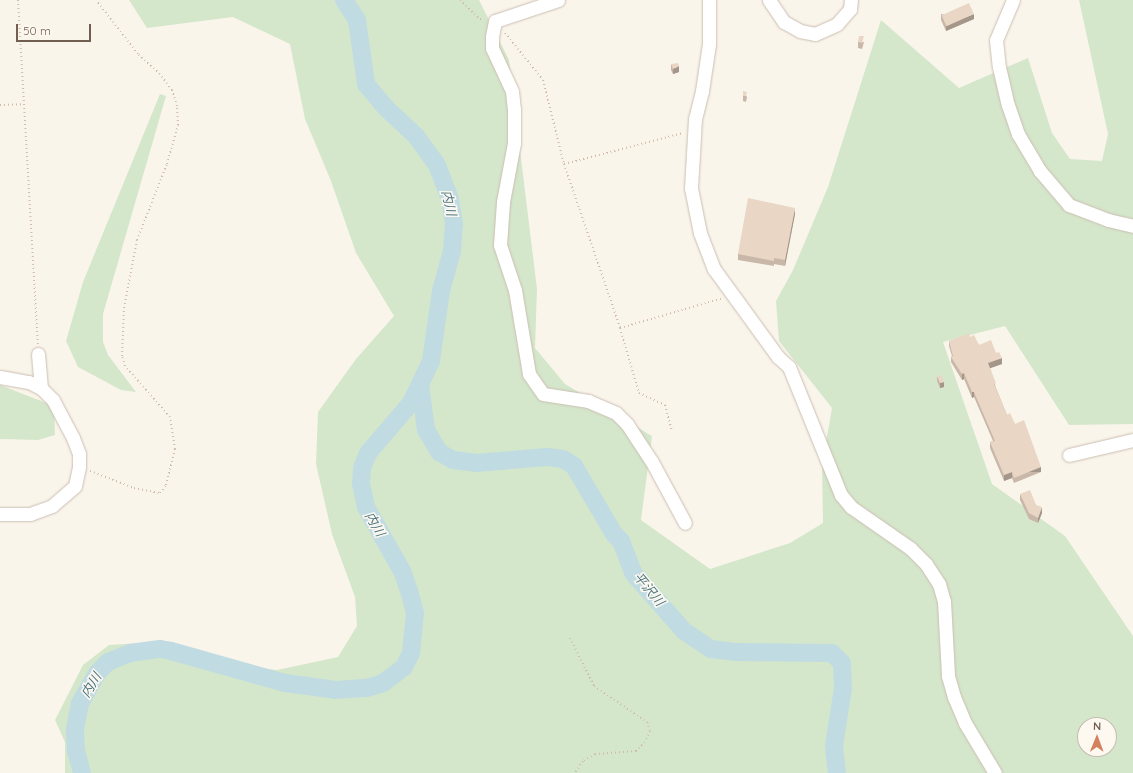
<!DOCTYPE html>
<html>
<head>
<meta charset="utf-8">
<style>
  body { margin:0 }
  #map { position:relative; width:1133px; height:773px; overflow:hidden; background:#faf5eb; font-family:Quicksand,"Noto Sans JP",sans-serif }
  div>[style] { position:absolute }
  .green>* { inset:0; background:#d4e7cb }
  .river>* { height:18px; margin:-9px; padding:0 9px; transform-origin:9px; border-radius:9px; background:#c1dbe2 }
  .path>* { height:2px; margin-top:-1px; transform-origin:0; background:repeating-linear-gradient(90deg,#d1bba9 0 1px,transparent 0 4px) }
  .roads { filter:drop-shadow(0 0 1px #cbbeb2) drop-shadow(0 0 1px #cbbeb2) }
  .minor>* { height:13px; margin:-6.5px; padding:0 6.5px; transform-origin:6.5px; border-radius:6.5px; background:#fff }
  .wall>* { inset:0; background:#c9b8a9 }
  .shaded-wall>* { inset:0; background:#a49689; transform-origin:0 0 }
  .building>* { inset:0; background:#ead6c4; transform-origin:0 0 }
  span { translate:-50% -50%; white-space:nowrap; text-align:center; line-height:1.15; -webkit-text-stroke:3px #fdf9f1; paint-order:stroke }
  .water-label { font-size:13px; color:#4d7683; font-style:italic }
  .north { position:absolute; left:1077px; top:717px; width:40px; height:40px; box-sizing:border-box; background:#fdf9f1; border:1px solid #c5bbb1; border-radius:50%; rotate:1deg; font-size:11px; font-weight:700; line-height:16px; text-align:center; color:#725f51 }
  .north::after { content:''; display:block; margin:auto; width:14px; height:18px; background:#d48160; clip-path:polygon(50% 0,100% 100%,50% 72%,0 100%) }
  .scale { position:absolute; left:16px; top:24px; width:75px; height:18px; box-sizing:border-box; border:2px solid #725f51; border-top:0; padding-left:5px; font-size:12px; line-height:14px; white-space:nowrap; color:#725f51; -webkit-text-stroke:3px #fdf9f1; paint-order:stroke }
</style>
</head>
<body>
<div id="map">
  <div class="green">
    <i style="clip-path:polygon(evenodd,129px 0,479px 0,509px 60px,537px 289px,535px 348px,565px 384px,652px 436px,641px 520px,710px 569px,790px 543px,823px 523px,822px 465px,832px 408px,779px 341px,776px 301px,793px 270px,828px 187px,881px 20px,959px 88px,1028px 58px,1052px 133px,1070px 159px,1102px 161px,1108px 134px,1079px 0,1133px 0,1133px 424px,1069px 425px,1005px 326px,943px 342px,992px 484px,1065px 536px,1133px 636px,1133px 773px,65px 773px,65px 742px,55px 720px,83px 665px,109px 645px,141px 643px,198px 649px,233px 665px,277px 670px,338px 657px,357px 626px,355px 597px,332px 534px,316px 464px,318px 412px,356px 359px,394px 316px,356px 253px,331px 181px,305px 119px,290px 44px,233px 17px,147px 28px,129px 0,1085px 725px,1109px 725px,1109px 749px,1085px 749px,1085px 725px)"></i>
    <i style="clip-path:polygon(160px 94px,166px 96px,103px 314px,103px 342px,108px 355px,136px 392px,121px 390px,78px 367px,66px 341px,83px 282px)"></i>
    <i style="clip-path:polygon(0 385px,54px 406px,55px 435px,38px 440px,0 439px)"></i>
  </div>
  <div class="river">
    <i style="left:420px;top:384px;width:46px;rotate:82.6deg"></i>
    <i style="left:426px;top:430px;width:26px;rotate:59deg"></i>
    <i style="left:439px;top:452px;width:16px;rotate:30deg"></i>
    <i style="left:453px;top:460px;width:23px;rotate:7deg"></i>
    <i style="left:476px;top:463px;width:71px;rotate:-4.8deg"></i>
    <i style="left:547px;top:457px;width:16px;rotate:7deg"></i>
    <i style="left:563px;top:459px;width:13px;rotate:32deg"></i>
    <i style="left:574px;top:466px;width:79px;rotate:59.5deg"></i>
    <i style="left:614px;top:534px;width:10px;rotate:45deg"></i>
    <i style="left:621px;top:541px;width:34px;rotate:69deg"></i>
    <i style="left:633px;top:573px;width:77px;rotate:48.7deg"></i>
    <i style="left:684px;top:631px;width:32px;rotate:34deg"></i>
    <i style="left:711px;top:649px;width:26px;rotate:7deg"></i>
    <i style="left:737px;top:652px;width:95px;rotate:0.6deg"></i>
    <i style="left:832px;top:653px;width:14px;rotate:45deg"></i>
    <i style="left:842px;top:663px;width:25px;rotate:88deg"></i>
    <i style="left:843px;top:688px;width:59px;rotate:98.8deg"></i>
    <i style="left:834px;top:746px;width:27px;rotate:84deg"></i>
    <i style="left:82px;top:773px;width:23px;rotate:-105deg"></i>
    <i style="left:76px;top:751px;width:22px;rotate:-93deg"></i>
    <i style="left:75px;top:729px;width:26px;rotate:-79deg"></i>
    <i style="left:80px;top:703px;width:36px;rotate:-60deg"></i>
    <i style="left:98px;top:672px;width:14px;rotate:-45deg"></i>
    <i style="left:108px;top:662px;width:24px;rotate:-22deg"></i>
    <i style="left:130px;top:653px;width:30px;rotate:-8deg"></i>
    <i style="left:160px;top:649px;width:11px;rotate:10deg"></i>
    <i style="left:171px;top:651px;width:118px;rotate:15.7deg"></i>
    <i style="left:285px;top:683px;width:51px;rotate:7.8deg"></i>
    <i style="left:336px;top:690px;width:31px;rotate:-4deg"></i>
    <i style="left:367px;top:688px;width:17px;rotate:-17deg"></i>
    <i style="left:383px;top:683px;width:26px;rotate:-37deg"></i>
    <i style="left:404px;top:667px;width:16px;rotate:-63deg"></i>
    <i style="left:411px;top:653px;width:40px;rotate:-84.3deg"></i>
    <i style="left:415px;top:613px;width:23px;rotate:-105deg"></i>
    <i style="left:409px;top:591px;width:21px;rotate:-109deg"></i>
    <i style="left:402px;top:571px;width:73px;rotate:-119.4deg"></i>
    <i style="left:366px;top:507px;width:25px;rotate:-102deg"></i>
    <i style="left:361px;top:483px;width:15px;rotate:-86deg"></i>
    <i style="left:362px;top:468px;width:16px;rotate:-68deg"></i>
    <i style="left:368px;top:453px;width:66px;rotate:-49.3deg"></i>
    <i style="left:411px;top:403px;width:47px;rotate:-64.5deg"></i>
    <i style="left:431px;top:361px;width:71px;rotate:-81.9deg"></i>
    <i style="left:441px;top:291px;width:41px;rotate:-74.6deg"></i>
    <i style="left:452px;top:251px;width:27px;rotate:-86deg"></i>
    <i style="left:454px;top:224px;width:25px;rotate:-99deg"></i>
    <i style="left:450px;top:199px;width:36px;rotate:-111deg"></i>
    <i style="left:437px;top:165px;width:36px;rotate:-126deg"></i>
    <i style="left:416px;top:136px;width:41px;rotate:-137deg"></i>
    <i style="left:386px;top:108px;width:31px;rotate:-130deg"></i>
    <i style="left:366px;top:84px;width:65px;rotate:-98deg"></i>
    <i style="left:357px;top:20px;width:24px;rotate:-123deg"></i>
  </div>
  <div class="path">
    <i style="left:18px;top:0;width:345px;rotate:86.7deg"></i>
    <i style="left:460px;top:0;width:28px;rotate:44deg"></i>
    <i style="left:480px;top:19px;width:4px"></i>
    <i style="left:505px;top:33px;width:60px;rotate:51deg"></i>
    <i style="left:543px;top:80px;width:87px;rotate:76deg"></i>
    <i style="left:564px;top:164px;width:173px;rotate:71.1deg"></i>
    <i style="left:620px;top:328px;width:68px;rotate:73.7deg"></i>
    <i style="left:639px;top:393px;width:29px;rotate:25deg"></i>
    <i style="left:665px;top:405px;width:28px;rotate:75deg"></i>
    <i style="left:0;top:105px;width:23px;rotate:-2deg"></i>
    <i style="left:564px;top:164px;width:123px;rotate:-14.6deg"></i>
    <i style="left:620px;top:328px;width:107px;rotate:-16.2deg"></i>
    <i style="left:90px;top:471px;width:47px;rotate:21.1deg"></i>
    <i style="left:134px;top:488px;width:26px;rotate:11deg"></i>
    <i style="left:160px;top:493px;width:10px;rotate:-53deg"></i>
    <i style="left:166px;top:485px;width:37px;rotate:-76deg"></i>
    <i style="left:175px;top:449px;width:32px;rotate:-99deg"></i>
    <i style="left:170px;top:417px;width:68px;rotate:-131.4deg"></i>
    <i style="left:125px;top:366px;width:10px;rotate:-107deg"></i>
    <i style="left:122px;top:356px;width:48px;rotate:-87.6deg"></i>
    <i style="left:124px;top:308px;width:69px;rotate:-79.2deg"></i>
    <i style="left:137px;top:240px;width:82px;rotate:-68.5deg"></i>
    <i style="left:167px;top:164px;width:41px;rotate:-74.2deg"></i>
    <i style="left:178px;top:125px;width:19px;rotate:-93deg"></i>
    <i style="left:177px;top:106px;width:17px;rotate:-107deg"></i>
    <i style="left:172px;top:90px;width:20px;rotate:-127deg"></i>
    <i style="left:160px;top:74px;width:30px;rotate:-138deg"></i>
    <i style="left:138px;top:54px;width:68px;rotate:-127.9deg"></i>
    <i style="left:570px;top:638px;width:54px;rotate:63.4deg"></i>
    <i style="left:594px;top:686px;width:64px;rotate:34.2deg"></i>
    <i style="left:647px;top:722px;width:9px;rotate:72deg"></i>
    <i style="left:650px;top:731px;width:12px;rotate:114deg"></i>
    <i style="left:645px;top:742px;width:13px;rotate:135deg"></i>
    <i style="left:636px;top:751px;width:41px;rotate:175.8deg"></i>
    <i style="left:595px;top:754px;width:14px;rotate:150deg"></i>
    <i style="left:583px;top:761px;width:14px;rotate:124deg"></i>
  </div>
  <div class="roads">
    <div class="minor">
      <i style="left:558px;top:0;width:66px;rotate:161.6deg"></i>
      <i style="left:495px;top:21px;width:16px;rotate:101deg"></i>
      <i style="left:492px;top:37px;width:11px;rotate:90deg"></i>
      <i style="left:492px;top:48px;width:47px;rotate:65.1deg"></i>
      <i style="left:512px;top:91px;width:18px;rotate:84deg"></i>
      <i style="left:514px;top:109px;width:34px;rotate:90deg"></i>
      <i style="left:514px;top:143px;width:60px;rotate:100.6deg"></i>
      <i style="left:503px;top:202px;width:43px;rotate:94deg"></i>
      <i style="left:500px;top:245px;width:47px;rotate:71.6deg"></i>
      <i style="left:515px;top:290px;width:85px;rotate:80.5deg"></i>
      <i style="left:529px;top:374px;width:24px;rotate:55deg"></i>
      <i style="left:543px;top:394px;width:46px;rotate:8.8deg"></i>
      <i style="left:588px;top:401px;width:30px;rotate:23deg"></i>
      <i style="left:616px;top:413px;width:16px;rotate:45deg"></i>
      <i style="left:627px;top:424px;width:45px;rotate:56.7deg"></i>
      <i style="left:652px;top:462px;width:69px;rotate:61.6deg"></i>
      <i style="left:709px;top:0;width:44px;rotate:90deg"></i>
      <i style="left:709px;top:44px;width:48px;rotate:98.5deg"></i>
      <i style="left:702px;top:91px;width:29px;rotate:104deg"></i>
      <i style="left:695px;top:119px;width:69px;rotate:93.3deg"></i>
      <i style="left:691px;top:188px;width:46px;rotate:78.7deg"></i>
      <i style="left:700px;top:233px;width:39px;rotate:69deg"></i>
      <i style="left:714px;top:269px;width:109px;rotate:54deg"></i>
      <i style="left:778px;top:357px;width:15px;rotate:42deg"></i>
      <i style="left:789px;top:367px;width:138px;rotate:67.9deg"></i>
      <i style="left:841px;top:495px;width:16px;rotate:50deg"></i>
      <i style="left:851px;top:507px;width:72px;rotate:34.8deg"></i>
      <i style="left:910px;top:548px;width:23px;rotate:45deg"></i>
      <i style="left:926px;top:564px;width:24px;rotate:57deg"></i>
      <i style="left:939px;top:584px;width:18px;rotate:74deg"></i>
      <i style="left:944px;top:601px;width:75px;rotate:86.9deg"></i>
      <i style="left:948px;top:676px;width:22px;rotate:74deg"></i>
      <i style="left:954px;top:697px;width:28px;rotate:67deg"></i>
      <i style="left:965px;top:723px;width:58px;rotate:59deg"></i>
      <i style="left:769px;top:0;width:27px;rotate:56deg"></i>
      <i style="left:784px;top:22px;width:18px;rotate:29deg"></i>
      <i style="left:800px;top:31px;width:15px;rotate:11deg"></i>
      <i style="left:815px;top:34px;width:24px;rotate:-24deg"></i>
      <i style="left:837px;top:24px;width:20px;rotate:-49deg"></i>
      <i style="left:850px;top:9px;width:9px;rotate:-84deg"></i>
      <i style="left:1013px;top:0;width:43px;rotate:113deg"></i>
      <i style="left:996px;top:40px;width:27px;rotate:84deg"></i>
      <i style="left:999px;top:67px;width:39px;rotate:77deg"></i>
      <i style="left:1008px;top:105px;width:31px;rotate:71deg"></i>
      <i style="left:1018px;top:134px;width:43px;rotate:59.3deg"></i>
      <i style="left:1040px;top:171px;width:45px;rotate:49.5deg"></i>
      <i style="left:1069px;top:205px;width:42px;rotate:21deg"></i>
      <i style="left:1108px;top:220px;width:26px;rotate:13deg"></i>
      <i style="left:38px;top:354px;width:34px;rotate:85deg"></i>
      <i style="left:0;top:377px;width:29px;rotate:10deg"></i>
      <i style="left:29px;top:382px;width:13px;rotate:27deg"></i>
      <i style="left:41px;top:388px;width:17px;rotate:45deg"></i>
      <i style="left:53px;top:400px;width:43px;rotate:62.2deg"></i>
      <i style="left:73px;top:438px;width:17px;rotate:69deg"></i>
      <i style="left:79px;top:454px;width:13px;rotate:90deg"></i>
      <i style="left:79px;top:467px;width:19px;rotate:102deg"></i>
      <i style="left:75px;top:486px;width:30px;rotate:139deg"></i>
      <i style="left:52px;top:506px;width:23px;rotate:160deg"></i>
      <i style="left:30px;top:514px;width:30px;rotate:180deg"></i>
      <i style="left:1069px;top:455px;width:66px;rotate:-13.2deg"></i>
    </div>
  </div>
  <div class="wall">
    <i style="clip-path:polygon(941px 14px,974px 19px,946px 31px,941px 20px)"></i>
    <i style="clip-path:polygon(858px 42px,864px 42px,862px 49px,858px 48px)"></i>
    <i style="clip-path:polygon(671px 64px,679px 72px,673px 74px,671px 70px)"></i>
    <i style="clip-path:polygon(743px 91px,747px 97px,746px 102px,743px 101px)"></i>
    <i style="clip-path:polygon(795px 214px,785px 266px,774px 264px,774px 266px,738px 260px,738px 254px)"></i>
    <i style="clip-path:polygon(970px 337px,979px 345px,996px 353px,1002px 364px,990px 368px,996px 388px,1007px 415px,1015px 424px,1041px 472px,1014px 483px,1012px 478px,1004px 481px,990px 448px,990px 442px,993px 441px,974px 397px,972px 398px,964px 379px,962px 380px,951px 362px,951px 357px,952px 356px,949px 346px,949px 341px)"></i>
    <i style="clip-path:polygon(937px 376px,944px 387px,940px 388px,937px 381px)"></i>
    <i style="clip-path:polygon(1020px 494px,1036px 505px,1042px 513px,1038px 523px,1029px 519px,1020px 500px)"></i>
  </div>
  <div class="shaded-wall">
    <i style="clip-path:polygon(974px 14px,974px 19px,946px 31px,946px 25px)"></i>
    <i style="clip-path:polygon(679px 66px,679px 72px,673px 74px,673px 69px)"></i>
    <i style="clip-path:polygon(795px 208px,795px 214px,785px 266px,785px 260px)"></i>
    <i style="clip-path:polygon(1002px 358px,1002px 364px,988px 369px,988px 363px)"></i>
    <i style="clip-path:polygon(964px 373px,964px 379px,962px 380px,962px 374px)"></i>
    <i style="clip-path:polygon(944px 382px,944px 387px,940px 388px,940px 383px)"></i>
    <i style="clip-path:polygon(972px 392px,974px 392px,974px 397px,972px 398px)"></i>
    <i style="left:1041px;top:467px;width:5px;height:29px;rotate:90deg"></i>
    <i style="clip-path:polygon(1012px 472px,1012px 478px,1004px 481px,1004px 475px)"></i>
    <i style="clip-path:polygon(1042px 507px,1042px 513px,1038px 523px,1038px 518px)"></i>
  </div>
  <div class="building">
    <i style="left:969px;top:3px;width:12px;height:30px;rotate:66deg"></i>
    <i style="clip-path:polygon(859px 36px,864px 36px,862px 43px,858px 42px)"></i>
    <i style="clip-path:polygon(678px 63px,679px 66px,673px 69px,671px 64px)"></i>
    <i style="clip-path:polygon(743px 91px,747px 92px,746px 96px,743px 96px)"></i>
    <i style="clip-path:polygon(748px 198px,795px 208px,785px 260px,774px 258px,774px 261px,738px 254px)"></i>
    <i style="clip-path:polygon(969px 333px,970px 337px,974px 335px,979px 345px,991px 340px,996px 353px,999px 352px,1002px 358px,988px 363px,996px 383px,994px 384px,1007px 415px,1010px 413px,1015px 424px,1024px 420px,1041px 467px,1014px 478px,1012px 472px,1004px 475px,990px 442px,995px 441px,974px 392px,972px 392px,964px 373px,962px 374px,951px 357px,953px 356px,949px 341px)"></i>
    <i style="clip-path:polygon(941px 375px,944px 382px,940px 383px,937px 376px)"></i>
    <i style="clip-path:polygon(1030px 490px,1036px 505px,1042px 507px,1038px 518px,1029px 513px,1020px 494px)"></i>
  </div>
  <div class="water-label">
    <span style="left:449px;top:203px;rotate:77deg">内川</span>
    <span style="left:375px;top:524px;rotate:60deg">内川</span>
    <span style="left:649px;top:589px;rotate:50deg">平沢川</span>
    <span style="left:91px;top:685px;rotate:-58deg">内川</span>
  </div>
  <div class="north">N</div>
  <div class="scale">50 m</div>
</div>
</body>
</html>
